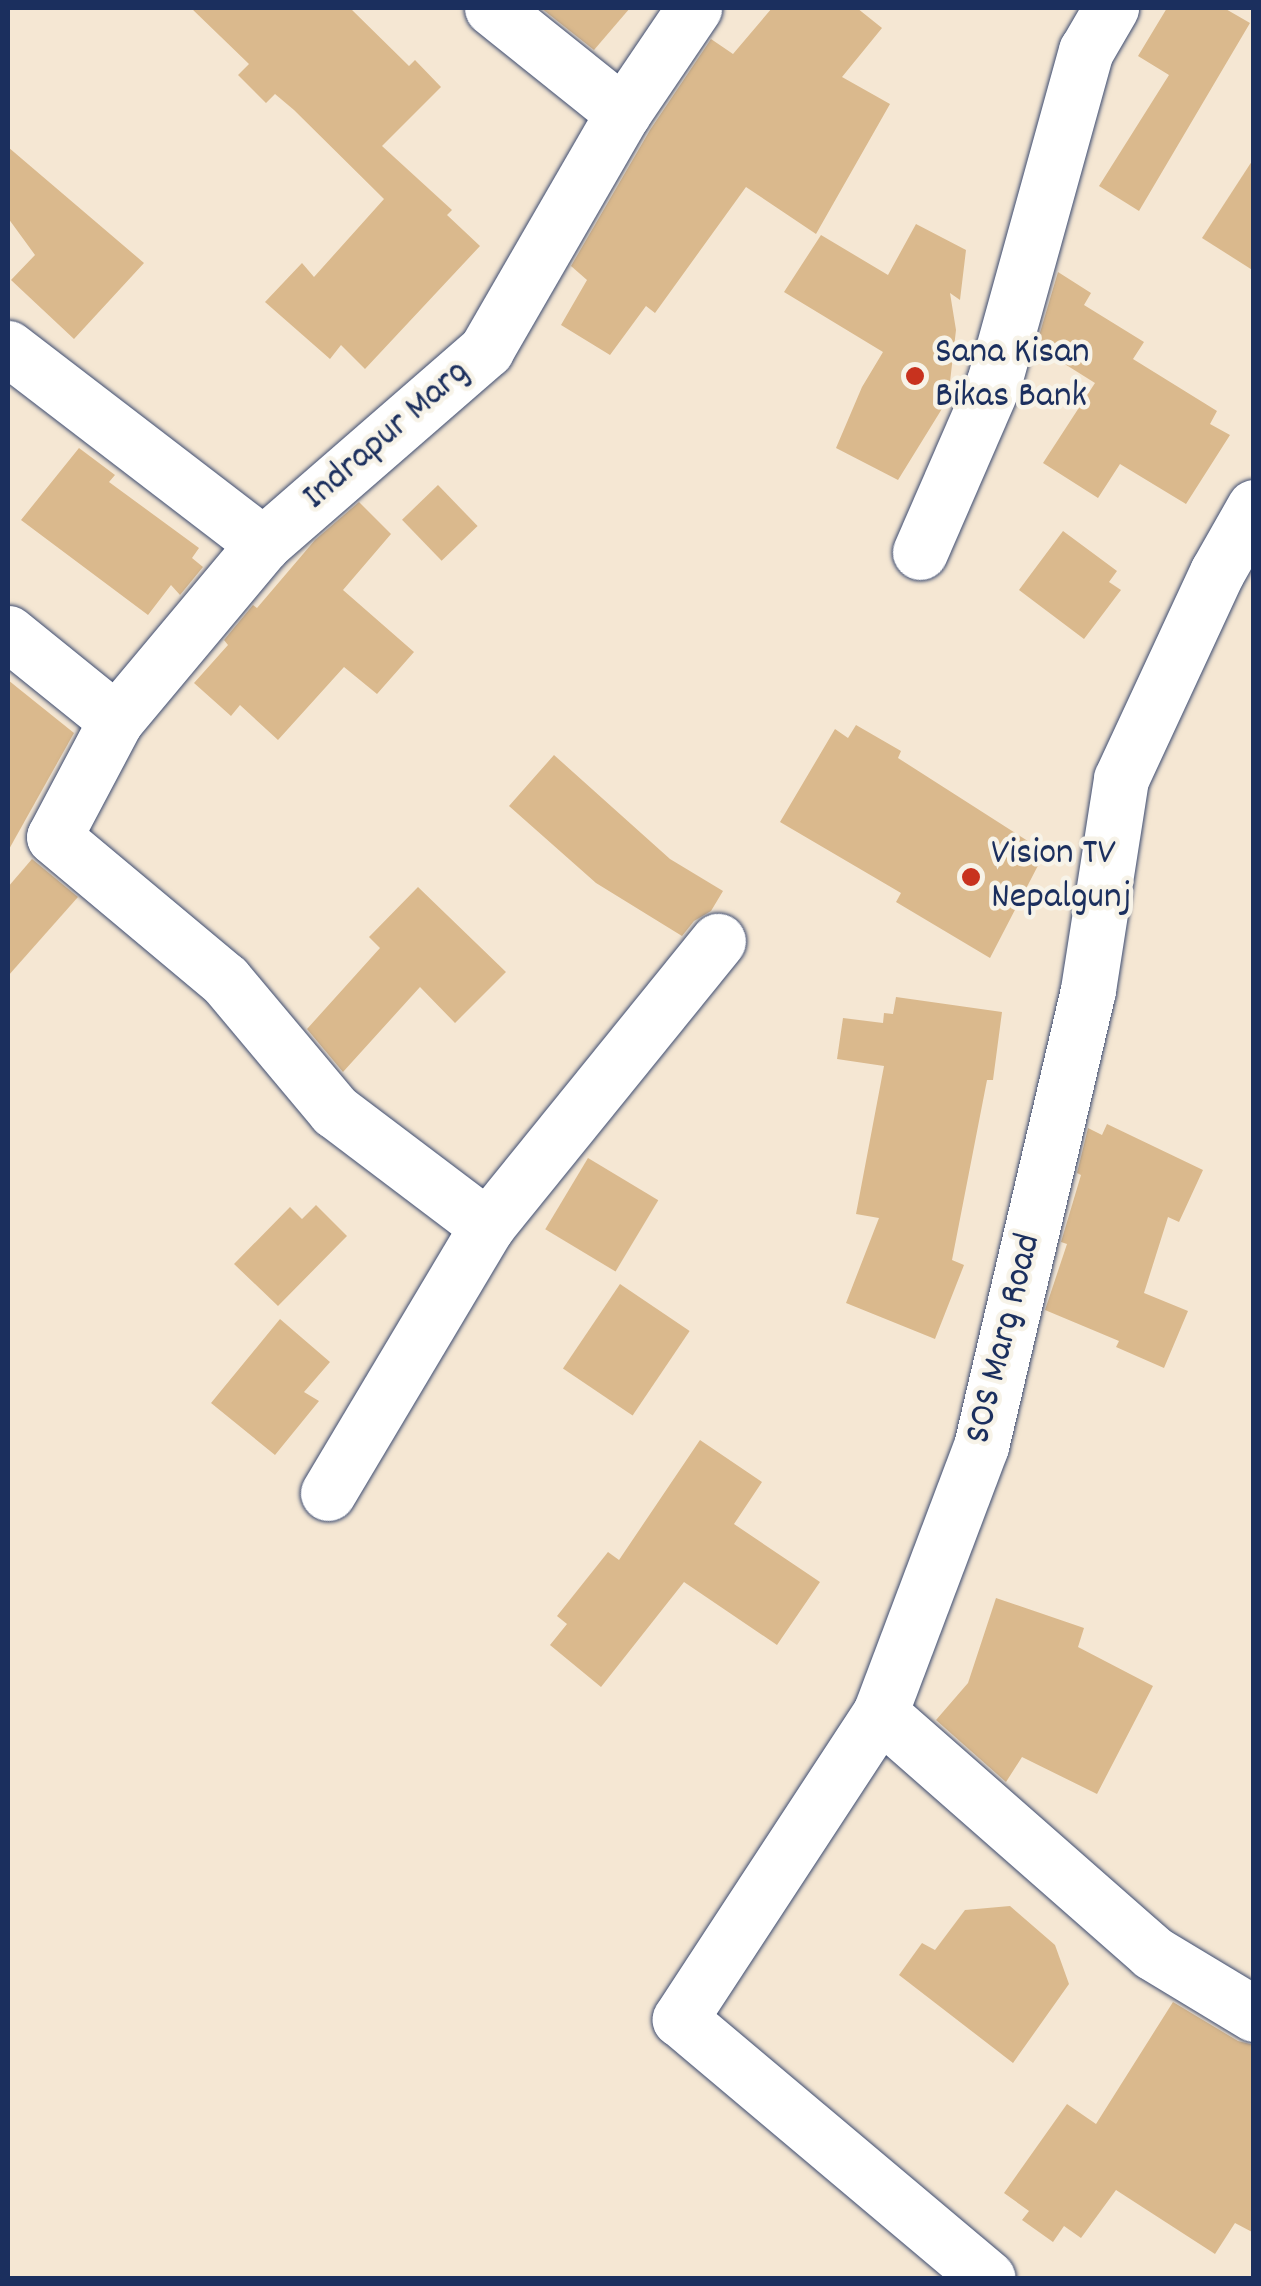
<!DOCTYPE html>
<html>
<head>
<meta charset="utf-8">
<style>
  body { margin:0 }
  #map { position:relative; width:1261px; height:2286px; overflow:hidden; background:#f5e7d3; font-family:Dekko,sans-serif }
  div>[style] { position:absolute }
  .building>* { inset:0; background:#dab98d; transform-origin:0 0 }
  .roads { filter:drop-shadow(0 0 2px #3c4b70) drop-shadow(0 0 2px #3c4b70) }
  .minor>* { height:55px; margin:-27.5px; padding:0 27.5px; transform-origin:27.5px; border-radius:27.5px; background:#fff }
  .dots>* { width:28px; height:28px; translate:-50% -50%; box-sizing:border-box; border:5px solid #f7f3e8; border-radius:50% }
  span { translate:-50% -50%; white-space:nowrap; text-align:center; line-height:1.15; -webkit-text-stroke:9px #f7f3e8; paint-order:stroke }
  .poi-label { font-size:38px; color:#1b2f5e }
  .left { translate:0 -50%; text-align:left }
  .street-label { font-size:38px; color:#1b2f5e }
  .frame { position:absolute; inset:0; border:10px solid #1b2f5e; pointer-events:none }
</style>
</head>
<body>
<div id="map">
  <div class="building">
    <i style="clip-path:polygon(191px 8px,350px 8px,409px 66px,415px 60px,441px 87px,382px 146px,452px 210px,447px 215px,480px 246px,365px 369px,341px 345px,330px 359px,265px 302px,302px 263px,314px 277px,384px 199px,294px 110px,275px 94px,266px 103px,238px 75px,249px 64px)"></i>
    <i style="clip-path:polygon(541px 8px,630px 8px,594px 50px)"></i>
    <i style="clip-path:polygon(772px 8px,857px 8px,882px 28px,842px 77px,890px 104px,816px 234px,746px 187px,655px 313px,646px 306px,610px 355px,561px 325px,587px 280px,571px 266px,650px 130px,711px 39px,733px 54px)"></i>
    <i style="clip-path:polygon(1167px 8px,1224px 8px,1250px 23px,1139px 211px,1099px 186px,1169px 75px,1138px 56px)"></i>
    <i style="clip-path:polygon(8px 147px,144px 263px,74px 339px,11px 280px,35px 255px,8px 218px)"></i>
    <i style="clip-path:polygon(1254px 158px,1254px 271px,1202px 238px)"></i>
    <i style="clip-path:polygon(916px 224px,966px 250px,960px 300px,950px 293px,956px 330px,948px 399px,898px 480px,836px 448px,862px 387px,883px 352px,784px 292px,821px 235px,888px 275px)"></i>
    <i style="clip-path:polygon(1058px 272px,1091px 293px,1084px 305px,1144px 342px,1133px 359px,1217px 411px,1210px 424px,1230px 435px,1186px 504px,1120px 464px,1098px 498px,1043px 463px,1095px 383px,1036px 346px)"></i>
    <i style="clip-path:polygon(79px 448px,115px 475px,109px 482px,199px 548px,192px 558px,203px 567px,180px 595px,171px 585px,148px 615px,21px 520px)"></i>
    <i style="left:438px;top:485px;width:57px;height:50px;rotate:46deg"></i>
    <i style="clip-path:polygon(359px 502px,391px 534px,343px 590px,414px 652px,377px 694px,344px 667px,278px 740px,240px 705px,231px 716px,194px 683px,228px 645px,224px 640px,253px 605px,257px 608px,315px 540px)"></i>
    <i style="clip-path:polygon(1063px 531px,1117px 571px,1109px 582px,1121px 590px,1084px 639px,1019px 590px)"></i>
    <i style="clip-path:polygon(8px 680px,74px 733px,8px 851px)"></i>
    <i style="clip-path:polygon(856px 725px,901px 751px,898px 758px,1045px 852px,990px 958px,896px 902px,901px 893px,780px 822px,835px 729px,848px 738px)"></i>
    <i style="clip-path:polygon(554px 755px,670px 859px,723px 891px,711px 911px,694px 921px,682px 936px,596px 883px,509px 806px)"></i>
    <i style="clip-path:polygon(32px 859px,78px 897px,8px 976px,8px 887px)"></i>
    <i style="clip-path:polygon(418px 887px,506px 972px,455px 1023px,420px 987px,343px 1072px,307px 1029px,380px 948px,369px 937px)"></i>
    <i style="clip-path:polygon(896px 997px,1002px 1012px,993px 1080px,987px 1080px,952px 1260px,964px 1265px,935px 1339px,846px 1303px,879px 1218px,856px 1214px,884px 1066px,837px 1059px,843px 1018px,883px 1023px,884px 1013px,893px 1014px)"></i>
    <i style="clip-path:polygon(1107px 1124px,1203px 1170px,1179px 1222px,1168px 1217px,1144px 1293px,1188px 1311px,1164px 1368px,1116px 1347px,1119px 1341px,1045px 1310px,1067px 1244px,1061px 1242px,1081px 1175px,1077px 1173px,1088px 1128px,1102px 1135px)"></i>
    <i style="left:588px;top:1158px;width:82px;height:83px;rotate:31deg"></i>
    <i style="clip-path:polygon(316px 1205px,347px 1236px,278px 1306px,234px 1264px,290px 1207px,302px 1219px)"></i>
    <i style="left:620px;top:1284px;width:84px;height:102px;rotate:34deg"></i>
    <i style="clip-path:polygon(280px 1319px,330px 1362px,304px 1392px,319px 1401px,275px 1455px,211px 1403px)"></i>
    <i style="clip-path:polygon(700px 1440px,762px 1482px,734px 1524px,820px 1582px,777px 1645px,684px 1582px,601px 1687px,550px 1645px,567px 1624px,557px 1616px,608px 1552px,619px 1560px)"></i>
    <i style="clip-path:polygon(996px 1598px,1084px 1628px,1078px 1647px,1153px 1686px,1097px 1794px,1022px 1757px,1006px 1782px,936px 1720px,968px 1683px)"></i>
    <i style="clip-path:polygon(1010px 1906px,1055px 1945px,1069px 1984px,1013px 2063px,899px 1975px,922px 1943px,935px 1950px,965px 1910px)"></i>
    <i style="clip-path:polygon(1173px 2002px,1238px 2041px,1254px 2045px,1254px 2233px,1235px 2223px,1215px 2254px,1116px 2190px,1081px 2238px,1064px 2226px,1053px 2242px,1022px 2220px,1029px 2211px,1004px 2193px,1067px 2104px,1096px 2124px)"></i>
  </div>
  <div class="roads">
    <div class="minor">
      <i style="left:492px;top:8px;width:168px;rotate:38.7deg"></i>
      <i style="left:8px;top:348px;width:322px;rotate:37.5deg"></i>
      <i style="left:1254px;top:507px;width:75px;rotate:119.6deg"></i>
      <i style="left:1217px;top:572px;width:228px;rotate:114.9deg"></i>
      <i style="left:1121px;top:779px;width:214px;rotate:98.9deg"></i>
      <i style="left:1088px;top:990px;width:468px;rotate:103.2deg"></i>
      <i style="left:981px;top:1446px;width:285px;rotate:110.7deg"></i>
      <i style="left:880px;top:1713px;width:363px;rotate:41.3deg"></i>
      <i style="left:1153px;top:1953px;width:118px;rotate:31.1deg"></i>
      <i style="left:920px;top:552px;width:185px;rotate:-66.5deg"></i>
      <i style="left:994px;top:382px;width:344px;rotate:-74.5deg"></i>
      <i style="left:1086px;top:51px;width:50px;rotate:-59.8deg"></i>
      <i style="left:8px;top:633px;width:139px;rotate:38.9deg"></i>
      <i style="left:116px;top:720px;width:229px;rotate:-50.1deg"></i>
      <i style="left:263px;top:544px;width:296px;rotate:-41deg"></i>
      <i style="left:486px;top:350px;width:274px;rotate:-60deg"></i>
      <i style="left:623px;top:113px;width:127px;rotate:-55.9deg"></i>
      <i style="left:116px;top:720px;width:132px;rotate:117.9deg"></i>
      <i style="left:54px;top:837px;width:223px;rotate:39.9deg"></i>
      <i style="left:225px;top:980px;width:171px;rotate:50deg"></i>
      <i style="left:335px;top:1111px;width:191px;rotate:37.1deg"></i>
      <i style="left:487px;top:1226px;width:367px;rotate:-51deg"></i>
      <i style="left:328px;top:1493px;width:311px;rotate:-59.2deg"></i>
      <i style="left:880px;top:1713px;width:366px;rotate:123.2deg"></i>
      <i style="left:680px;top:2019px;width:402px;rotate:40.1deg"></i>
    </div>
  </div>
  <div class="dots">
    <i style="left:915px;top:376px;background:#c8321e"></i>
    <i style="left:971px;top:877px;background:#c8321e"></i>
  </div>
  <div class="poi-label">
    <span class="left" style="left:935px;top:376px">Sana Kisan<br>Bikas Bank</span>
    <span class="left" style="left:991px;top:877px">Vision TV<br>Nepalgunj</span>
  </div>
  <div class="street-label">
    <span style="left:387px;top:436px;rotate:-41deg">Indrapur Marg</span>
    <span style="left:1005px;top:1339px;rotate:-76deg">SOS Marg Road</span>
  </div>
  <div class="frame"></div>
</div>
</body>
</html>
